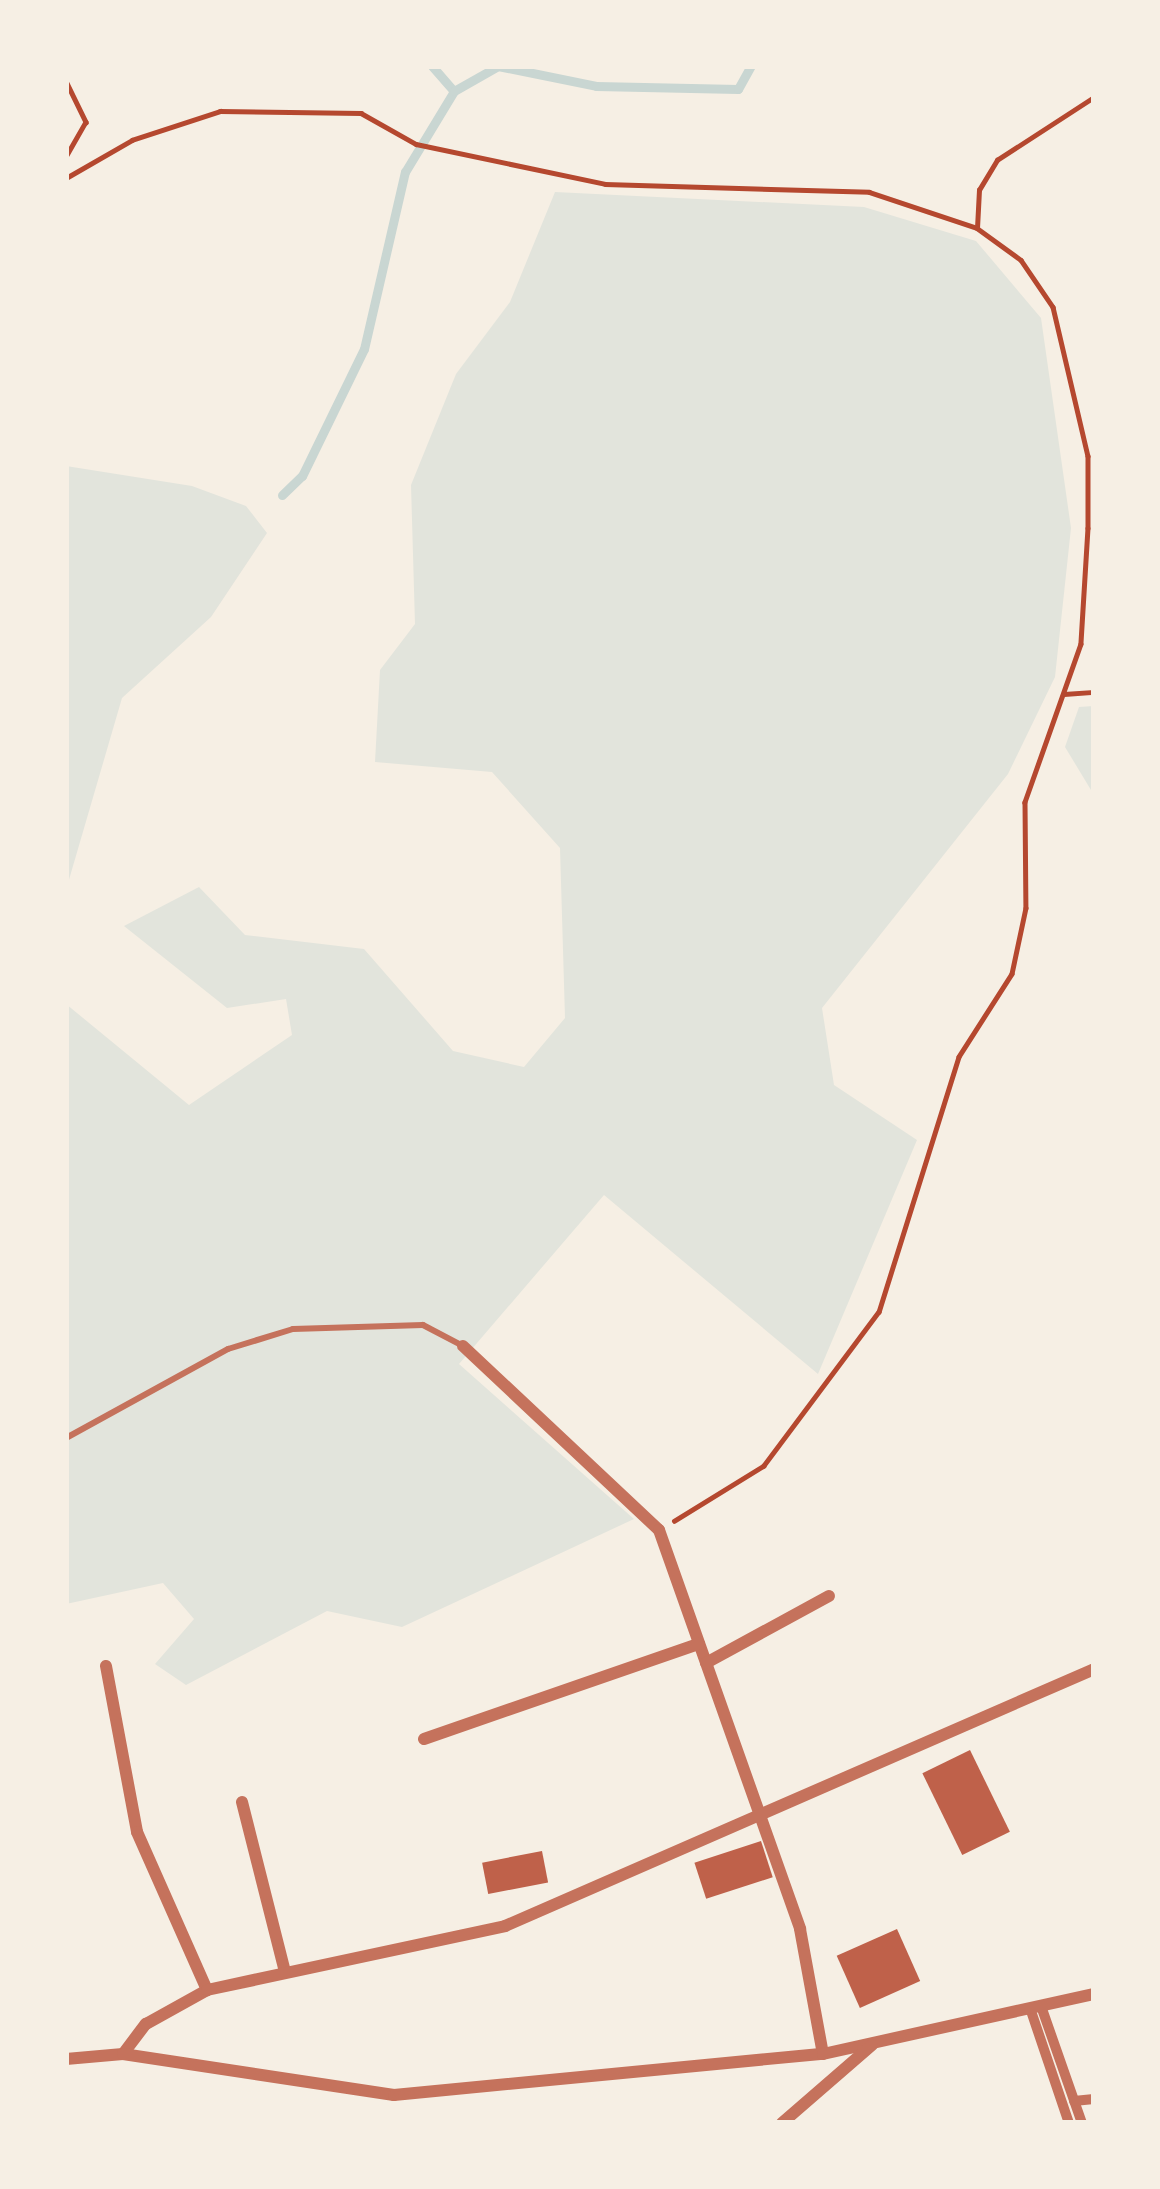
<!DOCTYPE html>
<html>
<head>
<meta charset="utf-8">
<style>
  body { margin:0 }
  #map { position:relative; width:1160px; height:2189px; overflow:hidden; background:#f6efe4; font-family:"Sofia Sans Condensed",sans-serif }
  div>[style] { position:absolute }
  .green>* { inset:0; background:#e2e4dc }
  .stream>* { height:9px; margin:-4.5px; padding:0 4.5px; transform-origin:4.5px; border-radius:4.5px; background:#c9d6d2 }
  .building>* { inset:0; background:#bf614a; transform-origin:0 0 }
  .path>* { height:4.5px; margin:-2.25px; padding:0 2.25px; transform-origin:2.25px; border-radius:2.25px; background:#b5482f }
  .service>* { height:6px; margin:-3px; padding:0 3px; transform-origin:3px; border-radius:3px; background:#c5725c }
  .pedestrian>* { height:10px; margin:-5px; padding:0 5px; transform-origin:5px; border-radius:5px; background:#c5725c }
  .minor>* { height:12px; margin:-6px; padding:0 6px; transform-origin:6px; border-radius:6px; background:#c5725c }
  span { translate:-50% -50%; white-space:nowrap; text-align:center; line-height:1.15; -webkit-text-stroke:10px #f6efe4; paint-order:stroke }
  .frame { position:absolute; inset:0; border:69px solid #f6efe4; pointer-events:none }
</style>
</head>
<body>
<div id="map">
  <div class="green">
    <i style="clip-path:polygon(555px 192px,864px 207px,976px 241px,1041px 318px,1071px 528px,1055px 677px,1008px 774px,822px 1008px,834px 1085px,917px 1140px,818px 1374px,604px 1195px,459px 1364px,634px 1519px,402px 1627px,327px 1611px,186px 1685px,155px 1664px,194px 1619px,163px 1583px,66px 1604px,66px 1004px,189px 1105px,292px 1035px,286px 999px,227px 1008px,124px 926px,199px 887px,245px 935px,364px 949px,453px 1051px,524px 1067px,565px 1018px,560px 848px,492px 772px,375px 762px,380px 670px,415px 624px,411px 485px,456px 374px,510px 302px)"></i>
    <i style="clip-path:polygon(66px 466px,192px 486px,246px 506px,267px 533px,211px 617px,122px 698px,66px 890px)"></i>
    <i style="clip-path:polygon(1094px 706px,1094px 795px,1065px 747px,1079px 707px)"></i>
  </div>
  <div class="stream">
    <i style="left:432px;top:66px;width:33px;rotate:49deg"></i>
    <i style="left:282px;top:495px;width:28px;rotate:-44deg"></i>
    <i style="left:302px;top:476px;width:141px;rotate:-64deg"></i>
    <i style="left:364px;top:349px;width:182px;rotate:-77deg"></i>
    <i style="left:405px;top:172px;width:95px;rotate:-58.8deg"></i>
    <i style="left:454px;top:91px;width:51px;rotate:-29.6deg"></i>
    <i style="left:498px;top:66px;width:100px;rotate:11.5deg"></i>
    <i style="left:596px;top:86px;width:142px;rotate:1.2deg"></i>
    <i style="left:738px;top:89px;width:26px;rotate:-61deg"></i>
  </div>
  <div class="building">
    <i style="left:970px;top:1750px;width:91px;height:53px;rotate:64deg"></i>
    <i style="left:761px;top:1841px;width:38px;height:70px;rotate:72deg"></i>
    <i style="left:542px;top:1851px;width:32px;height:61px;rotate:79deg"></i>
    <i style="left:897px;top:1929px;width:57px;height:66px;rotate:66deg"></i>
  </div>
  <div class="path">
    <i style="left:66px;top:81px;width:46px;rotate:64deg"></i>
    <i style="left:86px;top:122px;width:40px;rotate:119.7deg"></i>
    <i style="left:66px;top:178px;width:76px;rotate:-29.9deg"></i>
    <i style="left:132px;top:140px;width:93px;rotate:-18.2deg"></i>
    <i style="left:220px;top:111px;width:141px;rotate:0.8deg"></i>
    <i style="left:361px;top:113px;width:63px;rotate:29.4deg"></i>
    <i style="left:416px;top:144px;width:193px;rotate:11.9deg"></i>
    <i style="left:605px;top:184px;width:264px;rotate:1.7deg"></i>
    <i style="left:869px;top:192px;width:114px;rotate:18.4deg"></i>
    <i style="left:977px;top:228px;width:54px;rotate:36deg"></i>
    <i style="left:1021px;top:260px;width:57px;rotate:55.8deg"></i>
    <i style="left:1053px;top:307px;width:153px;rotate:76.8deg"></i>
    <i style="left:1088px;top:456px;width:72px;rotate:90deg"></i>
    <i style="left:1088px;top:528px;width:116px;rotate:93.5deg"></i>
    <i style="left:1081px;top:644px;width:168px;rotate:109.5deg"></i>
    <i style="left:1025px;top:802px;width:106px;rotate:89.5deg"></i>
    <i style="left:1026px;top:908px;width:67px;rotate:102deg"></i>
    <i style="left:1012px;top:974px;width:98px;rotate:122.6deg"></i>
    <i style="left:959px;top:1057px;width:267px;rotate:107.4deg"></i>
    <i style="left:879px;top:1312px;width:192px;rotate:126.8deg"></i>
    <i style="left:764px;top:1466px;width:105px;rotate:148.3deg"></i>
    <i style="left:977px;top:228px;width:38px;rotate:-87deg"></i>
    <i style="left:979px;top:190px;width:35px;rotate:-59deg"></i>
    <i style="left:997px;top:160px;width:116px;rotate:-33deg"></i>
    <i style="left:1064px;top:694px;width:30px;rotate:-4deg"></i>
  </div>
  <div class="service">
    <i style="left:66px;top:1438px;width:185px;rotate:-28.8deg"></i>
    <i style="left:228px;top:1349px;width:68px;rotate:-17.1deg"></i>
    <i style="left:293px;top:1329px;width:130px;rotate:-1.8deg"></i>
    <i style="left:423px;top:1325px;width:45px;rotate:27.7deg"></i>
  </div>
  <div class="pedestrian">
    <i style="left:1041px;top:2006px;width:124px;rotate:70.7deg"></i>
    <i style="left:1030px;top:2008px;width:121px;rotate:71.3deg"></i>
    <i style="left:1074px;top:2101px;width:20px;rotate:-6deg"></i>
  </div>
  <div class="minor">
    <i style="left:463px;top:1346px;width:269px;rotate:43.2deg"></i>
    <i style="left:659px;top:1530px;width:423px;rotate:70.5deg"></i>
    <i style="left:800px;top:1929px;width:127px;rotate:79.6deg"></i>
    <i style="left:706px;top:1663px;width:140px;rotate:-28.6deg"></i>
    <i style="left:106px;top:1666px;width:169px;rotate:79.4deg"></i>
    <i style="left:137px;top:1832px;width:173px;rotate:66.1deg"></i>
    <i style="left:424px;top:1739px;width:291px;rotate:-19.1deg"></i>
    <i style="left:242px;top:1802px;width:171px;rotate:75.8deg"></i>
    <i style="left:123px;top:2054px;width:38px;rotate:-53deg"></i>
    <i style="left:146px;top:2024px;width:70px;rotate:-29.1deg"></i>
    <i style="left:207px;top:1990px;width:305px;rotate:-12.1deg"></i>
    <i style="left:505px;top:1926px;width:643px;rotate:-23.57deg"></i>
    <i style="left:66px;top:2059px;width:57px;rotate:-5deg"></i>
    <i style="left:123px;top:2054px;width:274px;rotate:8.6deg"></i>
    <i style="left:394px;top:2095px;width:431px;rotate:-5.5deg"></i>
    <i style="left:823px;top:2054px;width:278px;rotate:-12.5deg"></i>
    <i style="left:782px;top:2123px;width:119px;rotate:-40.9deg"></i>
  </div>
  <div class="frame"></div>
</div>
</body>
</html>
